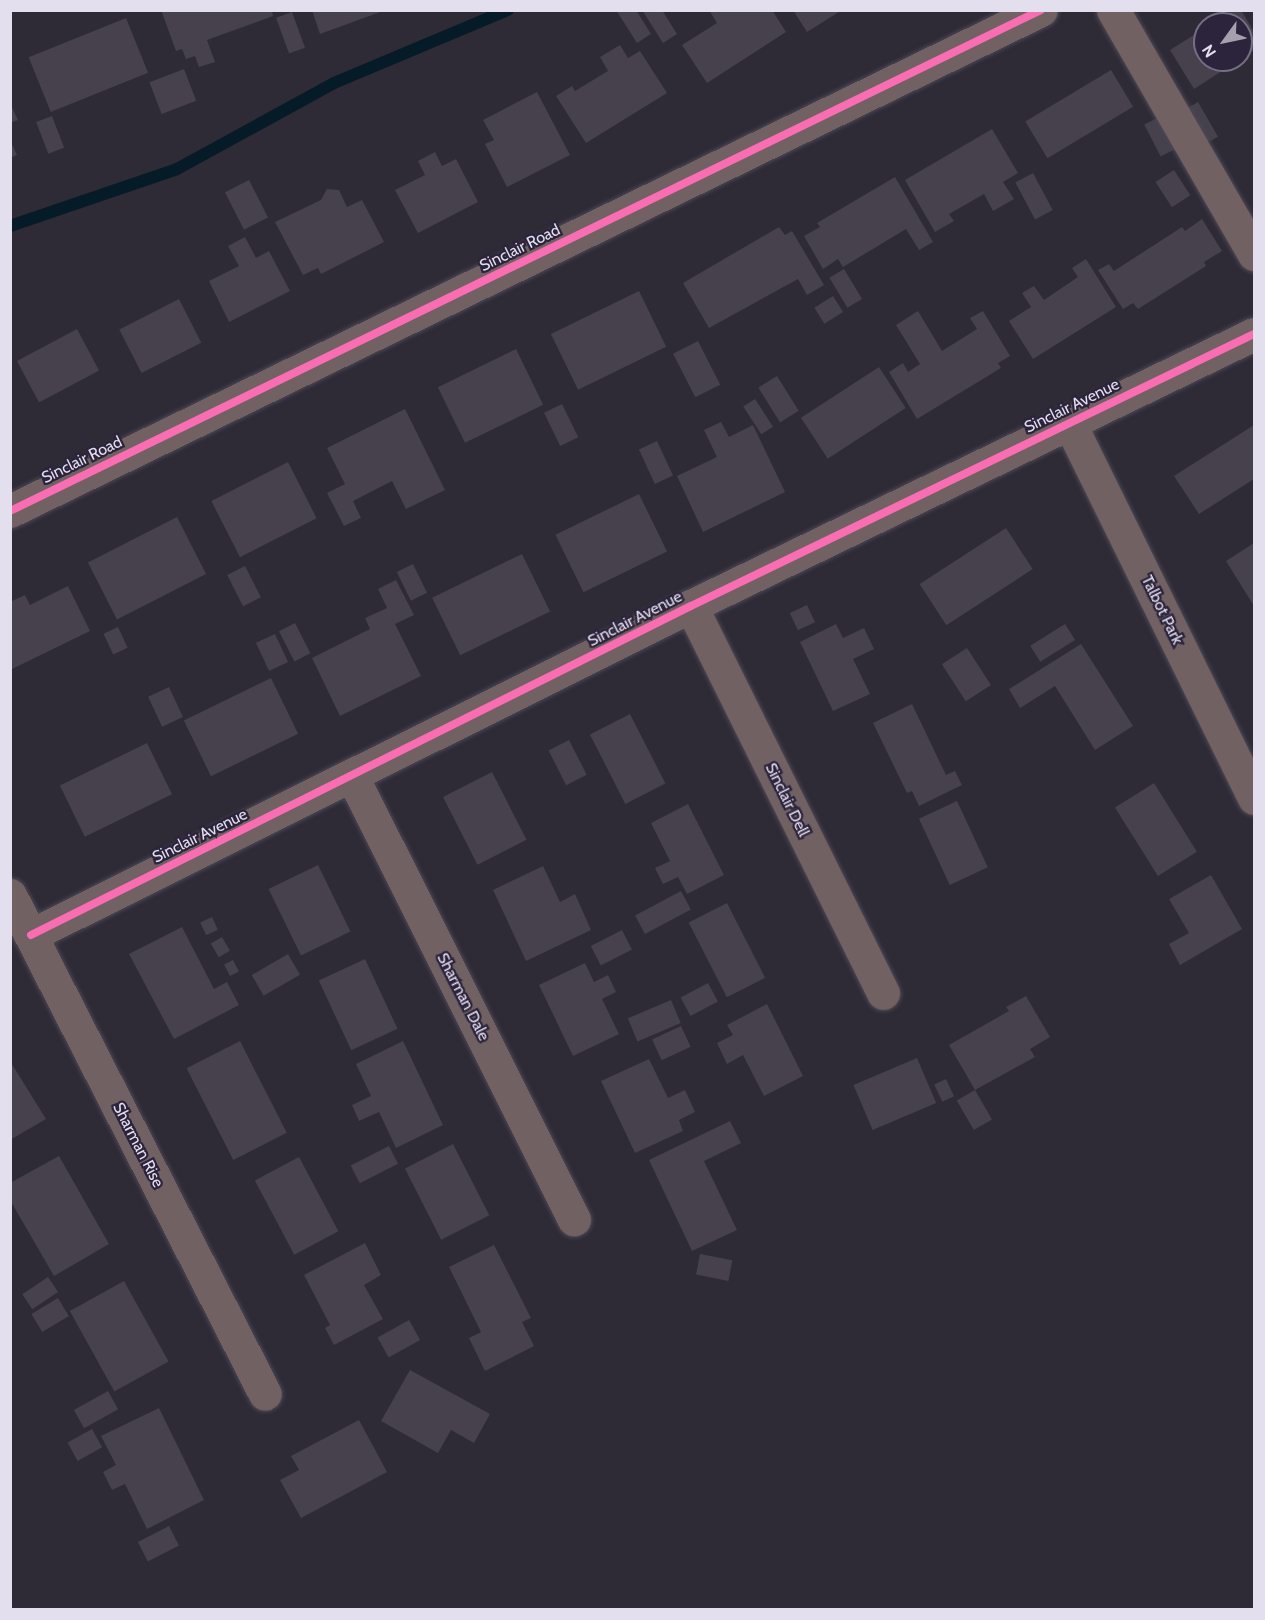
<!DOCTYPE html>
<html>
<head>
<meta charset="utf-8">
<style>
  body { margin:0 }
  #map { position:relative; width:1265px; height:1620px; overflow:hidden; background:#2e2a36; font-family:Cabin,sans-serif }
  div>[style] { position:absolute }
  .stream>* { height:12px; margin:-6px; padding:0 6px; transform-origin:6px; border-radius:6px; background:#051b27 }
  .building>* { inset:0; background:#46414d; transform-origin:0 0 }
  .roads { filter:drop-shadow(0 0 2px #4c4853) drop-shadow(0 0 2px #4c4853) }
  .minor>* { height:33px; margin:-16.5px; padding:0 16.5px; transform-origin:16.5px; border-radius:16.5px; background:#716162 }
  .cycleway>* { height:8px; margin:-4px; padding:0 4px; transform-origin:4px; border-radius:4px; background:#f96db3 }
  span { translate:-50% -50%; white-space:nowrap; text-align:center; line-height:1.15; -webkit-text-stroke:4.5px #2c243c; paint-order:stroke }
  .street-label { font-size:16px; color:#e4dfef }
  .frame { position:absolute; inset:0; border:12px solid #e4dfef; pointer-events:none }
  .north { position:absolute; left:1193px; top:12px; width:60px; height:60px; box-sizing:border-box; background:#2c243c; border:2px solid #766f84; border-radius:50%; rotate:237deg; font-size:16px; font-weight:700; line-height:24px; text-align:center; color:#e4dfef }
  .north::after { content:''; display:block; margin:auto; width:21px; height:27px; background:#a4a0ae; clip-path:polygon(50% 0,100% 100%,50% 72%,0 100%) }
</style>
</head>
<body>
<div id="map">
  <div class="stream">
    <i style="left:10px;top:226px;width:176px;rotate:-18.8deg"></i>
    <i style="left:177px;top:169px;width:179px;rotate:-28.7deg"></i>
    <i style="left:334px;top:83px;width:189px;rotate:-22.8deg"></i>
  </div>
  <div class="building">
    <i style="clip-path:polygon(161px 10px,272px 10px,273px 16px,207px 40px,215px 62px,199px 67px,195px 56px,186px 59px,182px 49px,176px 51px)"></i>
    <i style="clip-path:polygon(312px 10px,383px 10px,383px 11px,320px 34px)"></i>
    <i style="clip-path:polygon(616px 10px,636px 10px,651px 34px,637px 43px)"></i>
    <i style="clip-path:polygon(642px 10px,662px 10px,677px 34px,663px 43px)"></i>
    <i style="clip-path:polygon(709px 10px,772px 10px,786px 32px,707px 83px,682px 45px,717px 23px)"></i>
    <i style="clip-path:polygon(793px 10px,842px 10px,807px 32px)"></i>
    <i style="clip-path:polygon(1233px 10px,1241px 10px,1254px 32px,1254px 50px,1241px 59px,1241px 24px,1211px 24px)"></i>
    <i style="left:292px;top:12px;width:38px;height:17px;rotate:70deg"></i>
    <i style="left:126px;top:18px;width:59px;height:105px;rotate:68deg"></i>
    <i style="clip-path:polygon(1205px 28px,1205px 60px,1239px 60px,1194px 89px,1170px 50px)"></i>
    <i style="clip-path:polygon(620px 45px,628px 58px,640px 51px,667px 93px,586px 143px,556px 96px,572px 86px,575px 91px,608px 71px,600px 57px)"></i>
    <i style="left:184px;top:69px;width:34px;height:37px;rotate:69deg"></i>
    <i style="left:1111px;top:70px;width:43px;height:100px;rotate:59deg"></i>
    <i style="clip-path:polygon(537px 92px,570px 155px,507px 187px,485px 144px,494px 140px,483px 120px)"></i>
    <i style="left:1198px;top:102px;width:40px;height:17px;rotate:60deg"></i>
    <i style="clip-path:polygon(10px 103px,18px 120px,10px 123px)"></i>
    <i style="left:1163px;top:115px;width:36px;height:21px;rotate:63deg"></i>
    <i style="left:52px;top:116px;width:34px;height:17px;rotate:69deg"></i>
    <i style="clip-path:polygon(992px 129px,1018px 173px,1003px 182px,1014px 199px,993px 211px,984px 194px,949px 214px,954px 221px,935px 232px,905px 180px)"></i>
    <i style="clip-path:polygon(10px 140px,17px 155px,10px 158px)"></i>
    <i style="clip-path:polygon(435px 152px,442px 166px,456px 159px,478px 202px,418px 233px,395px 190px,425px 175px,418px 161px)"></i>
    <i style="left:1174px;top:170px;width:30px;height:22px;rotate:57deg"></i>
    <i style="left:1033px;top:173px;width:42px;height:20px;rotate:62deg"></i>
    <i style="clip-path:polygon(895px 177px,933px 242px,919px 250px,906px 229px,843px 267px,838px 259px,823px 269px,804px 236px,820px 227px,817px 223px)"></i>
    <i style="left:249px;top:180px;width:42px;height:27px;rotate:63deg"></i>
    <i style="clip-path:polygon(327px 189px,339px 190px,347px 207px,362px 200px,384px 242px,321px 274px,318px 268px,303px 275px,275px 222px,321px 200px)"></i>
    <i style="clip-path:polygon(1202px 219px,1222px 251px,1204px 262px,1206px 266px,1138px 309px,1133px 303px,1123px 309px,1098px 270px,1109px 264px,1114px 271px,1182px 227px,1185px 231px)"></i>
    <i style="clip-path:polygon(779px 227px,785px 235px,792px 231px,824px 285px,807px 295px,798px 279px,709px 328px,683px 283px)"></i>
    <i style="clip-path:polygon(245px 237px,256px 258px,269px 251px,290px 291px,229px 322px,209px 281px,239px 266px,228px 246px)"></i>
    <i style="clip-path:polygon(1086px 259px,1116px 307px,1033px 359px,1009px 321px,1031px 307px,1022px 293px,1034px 286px,1044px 300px,1078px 277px,1072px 268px)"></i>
    <i style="left:844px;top:269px;width:35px;height:17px;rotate:59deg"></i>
    <i style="left:639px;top:291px;width:62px;height:98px;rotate:64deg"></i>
    <i style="left:833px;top:296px;width:19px;height:22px;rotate:58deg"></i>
    <i style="left:179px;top:299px;width:49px;height:67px;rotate:63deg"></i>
    <i style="clip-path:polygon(918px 311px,942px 351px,977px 329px,970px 318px,983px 311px,1010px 356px,998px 363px,1001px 368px,917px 419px,889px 372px,903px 363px,908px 372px,920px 364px,896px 325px)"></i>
    <i style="left:77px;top:329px;width:47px;height:68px;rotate:62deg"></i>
    <i style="left:698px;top:341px;width:49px;height:28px;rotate:63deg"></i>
    <i style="left:516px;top:349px;width:62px;height:87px;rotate:64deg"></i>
    <i style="left:879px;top:367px;width:49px;height:93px;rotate:57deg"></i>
    <i style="left:777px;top:376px;width:41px;height:22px;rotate:58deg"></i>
    <i style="left:755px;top:399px;width:33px;height:14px;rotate:57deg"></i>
    <i style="left:562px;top:404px;width:37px;height:20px;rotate:64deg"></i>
    <i style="clip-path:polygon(405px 409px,445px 490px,406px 509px,392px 481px,353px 501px,361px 518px,344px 526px,327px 493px,345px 484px,327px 448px)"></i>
    <i style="clip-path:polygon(721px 422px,729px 437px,753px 425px,785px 492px,703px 532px,677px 476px,717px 457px,704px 430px)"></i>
    <i style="clip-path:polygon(1254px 425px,1254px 479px,1199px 514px,1174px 476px)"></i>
    <i style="left:657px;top:441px;width:38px;height:20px;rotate:65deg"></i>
    <i style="left:288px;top:462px;width:63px;height:86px;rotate:63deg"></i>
    <i style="left:639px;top:494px;width:64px;height:93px;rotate:64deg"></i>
    <i style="left:177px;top:517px;width:64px;height:100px;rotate:63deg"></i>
    <i style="left:1006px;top:528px;width:49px;height:103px;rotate:57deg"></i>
    <i style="clip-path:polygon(1254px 543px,1254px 606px,1226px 561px)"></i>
    <i style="left:522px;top:554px;width:64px;height:100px;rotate:64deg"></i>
    <i style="left:413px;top:564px;width:32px;height:18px;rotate:64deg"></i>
    <i style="left:245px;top:566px;width:35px;height:20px;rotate:63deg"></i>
    <i style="clip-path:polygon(396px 580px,414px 615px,395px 624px,421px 676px,340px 716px,312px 658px,370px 629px,365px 618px,387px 608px,378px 589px)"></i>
    <i style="clip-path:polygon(68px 586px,90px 631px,12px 669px,10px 602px,25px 595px,30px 605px)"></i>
    <i style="left:807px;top:605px;width:19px;height:19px;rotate:65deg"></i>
    <i style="left:295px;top:623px;width:34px;height:18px;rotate:63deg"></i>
    <i style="clip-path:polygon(836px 624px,843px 638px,864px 628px,874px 649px,853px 659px,870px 694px,833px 711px,800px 642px)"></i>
    <i style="left:1065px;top:624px;width:19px;height:41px;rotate:58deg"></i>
    <i style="left:118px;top:627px;width:23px;height:16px;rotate:65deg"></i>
    <i style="left:275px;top:634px;width:31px;height:21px;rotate:65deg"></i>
    <i style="clip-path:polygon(1081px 644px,1133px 726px,1095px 750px,1055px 686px,1020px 708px,1009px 689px)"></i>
    <i style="left:967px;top:648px;width:44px;height:30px;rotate:57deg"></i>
    <i style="left:271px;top:678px;width:62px;height:97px;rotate:64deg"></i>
    <i style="left:169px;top:687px;width:33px;height:23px;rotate:65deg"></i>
    <i style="clip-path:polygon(912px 704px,946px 775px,955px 771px,962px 785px,919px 806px,912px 791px,907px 793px,873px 723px)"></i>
    <i style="left:630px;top:714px;width:78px;height:45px;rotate:63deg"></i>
    <i style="left:569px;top:740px;width:39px;height:23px;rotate:63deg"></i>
    <i style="left:147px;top:743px;width:57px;height:97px;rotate:64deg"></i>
    <i style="left:492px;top:772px;width:76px;height:55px;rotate:63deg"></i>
    <i style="left:1154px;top:783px;width:81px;height:46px;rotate:58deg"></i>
    <i style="left:957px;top:801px;width:73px;height:42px;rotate:65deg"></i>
    <i style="clip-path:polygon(688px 804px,724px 875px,687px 894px,678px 877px,663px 884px,655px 868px,670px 861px,651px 823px)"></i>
    <i style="left:318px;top:865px;width:74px;height:55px;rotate:64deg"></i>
    <i style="clip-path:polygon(543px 866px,560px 902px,575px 894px,591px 930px,526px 961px,493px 890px)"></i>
    <i style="clip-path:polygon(1211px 875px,1242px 929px,1180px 965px,1169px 944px,1189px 933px,1169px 899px)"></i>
    <i style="left:681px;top:891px;width:21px;height:52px;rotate:62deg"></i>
    <i style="left:727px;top:903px;width:84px;height:43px;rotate:63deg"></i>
    <i style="left:212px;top:917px;width:14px;height:13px;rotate:65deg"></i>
    <i style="clip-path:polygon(182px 927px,214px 989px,227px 982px,239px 1005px,174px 1039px,129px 954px)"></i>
    <i style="left:622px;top:930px;width:22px;height:35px;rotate:63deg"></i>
    <i style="left:222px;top:937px;width:16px;height:13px;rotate:60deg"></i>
    <i style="left:288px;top:954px;width:24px;height:42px;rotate:60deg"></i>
    <i style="left:365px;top:959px;width:77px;height:51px;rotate:65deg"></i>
    <i style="left:233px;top:960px;width:13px;height:10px;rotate:63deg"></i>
    <i style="clip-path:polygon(585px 963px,594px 982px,608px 975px,616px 992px,602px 999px,619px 1034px,573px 1056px,539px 985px)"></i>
    <i style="left:708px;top:983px;width:21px;height:31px;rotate:62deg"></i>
    <i style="clip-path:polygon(1026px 996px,1050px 1037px,1030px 1049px,1035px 1057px,975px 1090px,949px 1045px,1009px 1011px,1006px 1007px)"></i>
    <i style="left:671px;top:1000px;width:25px;height:47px;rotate:67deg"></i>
    <i style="clip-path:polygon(767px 1004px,803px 1076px,764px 1096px,743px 1055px,727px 1064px,717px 1043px,733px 1035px,727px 1025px)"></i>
    <i style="left:681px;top:1026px;width:23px;height:32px;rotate:65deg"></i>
    <i style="left:240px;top:1041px;width:103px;height:60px;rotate:63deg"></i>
    <i style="clip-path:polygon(403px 1041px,443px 1125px,396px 1148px,379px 1112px,359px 1121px,352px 1105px,371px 1096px,356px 1064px)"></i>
    <i style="left:917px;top:1058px;width:49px;height:69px;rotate:67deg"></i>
    <i style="clip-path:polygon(649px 1059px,668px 1098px,685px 1090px,695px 1112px,679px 1120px,683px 1131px,635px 1153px,601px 1081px)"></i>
    <i style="clip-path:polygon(10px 1061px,46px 1119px,10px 1140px)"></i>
    <i style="left:946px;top:1079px;width:19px;height:13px;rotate:65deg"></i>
    <i style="left:975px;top:1090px;width:34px;height:21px;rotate:60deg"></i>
    <i style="clip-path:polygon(730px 1121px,741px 1143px,704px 1161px,737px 1230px,692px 1251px,649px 1160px)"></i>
    <i style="left:453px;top:1144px;width:80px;height:54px;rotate:63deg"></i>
    <i style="left:389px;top:1146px;width:20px;height:43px;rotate:63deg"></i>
    <i style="clip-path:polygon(59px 1156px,109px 1244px,54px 1276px,10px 1200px,10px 1183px)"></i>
    <i style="left:299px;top:1157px;width:84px;height:50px;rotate:62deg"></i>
    <i style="clip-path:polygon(365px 1243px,381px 1275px,364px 1285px,383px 1319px,334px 1345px,325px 1328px,330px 1325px,304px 1275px)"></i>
    <i style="clip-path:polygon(494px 1245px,531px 1318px,522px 1322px,534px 1346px,485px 1371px,469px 1338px,481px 1332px,449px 1267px)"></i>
    <i style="left:700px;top:1254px;width:33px;height:21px;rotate:11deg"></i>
    <i style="left:48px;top:1277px;width:18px;height:31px;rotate:56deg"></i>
    <i style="left:124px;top:1281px;width:92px;height:62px;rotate:61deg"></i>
    <i style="left:58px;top:1298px;width:21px;height:31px;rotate:59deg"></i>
    <i style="left:409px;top:1320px;width:23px;height:36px;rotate:61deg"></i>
    <i style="clip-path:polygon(410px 1370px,490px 1414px,474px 1443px,451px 1430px,438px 1453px,381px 1421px)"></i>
    <i style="left:108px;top:1391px;width:21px;height:39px;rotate:61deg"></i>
    <i style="clip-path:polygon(159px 1408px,204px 1500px,147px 1529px,125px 1484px,112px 1490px,103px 1472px,116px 1465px,101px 1436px)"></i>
    <i style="clip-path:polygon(359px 1420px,387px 1472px,301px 1518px,280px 1480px,299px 1470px,291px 1456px)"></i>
    <i style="left:92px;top:1429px;width:21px;height:28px;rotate:61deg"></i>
    <i style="left:169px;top:1526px;width:22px;height:35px;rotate:63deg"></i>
  </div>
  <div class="roads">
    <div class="minor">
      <i style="left:1113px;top:10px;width:282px;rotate:60deg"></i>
      <i style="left:1069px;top:422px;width:419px;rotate:63.8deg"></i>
      <i style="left:10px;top:511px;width:1146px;rotate:-25.92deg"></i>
      <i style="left:691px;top:606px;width:432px;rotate:63.6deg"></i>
      <i style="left:352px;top:776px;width:496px;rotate:63.4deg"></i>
      <i style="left:10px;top:895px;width:560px;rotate:62.93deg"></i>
      <i style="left:31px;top:935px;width:737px;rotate:-26.5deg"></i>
      <i style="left:691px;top:606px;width:625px;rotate:-25.79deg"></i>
    </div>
  </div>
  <div class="cycleway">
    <i style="left:10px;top:511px;width:1146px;rotate:-25.92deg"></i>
    <i style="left:31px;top:935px;width:737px;rotate:-26.5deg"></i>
    <i style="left:691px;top:606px;width:625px;rotate:-25.79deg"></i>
  </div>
  <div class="street-label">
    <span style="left:520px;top:248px;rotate:-26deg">Sinclair Road</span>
    <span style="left:1072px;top:406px;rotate:-26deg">Sinclair Avenue</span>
    <span style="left:82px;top:460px;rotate:-26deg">Sinclair Road</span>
    <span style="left:1162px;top:610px;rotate:64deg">Talbot Park</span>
    <span style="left:635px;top:619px;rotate:-27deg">Sinclair Avenue</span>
    <span style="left:787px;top:800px;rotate:64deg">Sinclair Dell</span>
    <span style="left:200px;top:836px;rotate:-26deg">Sinclair Avenue</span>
    <span style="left:463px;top:997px;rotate:63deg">Sharman Dale</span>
    <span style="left:138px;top:1145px;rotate:63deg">Sharman Rise</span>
  </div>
  <div class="frame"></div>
  <div class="north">N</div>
</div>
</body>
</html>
